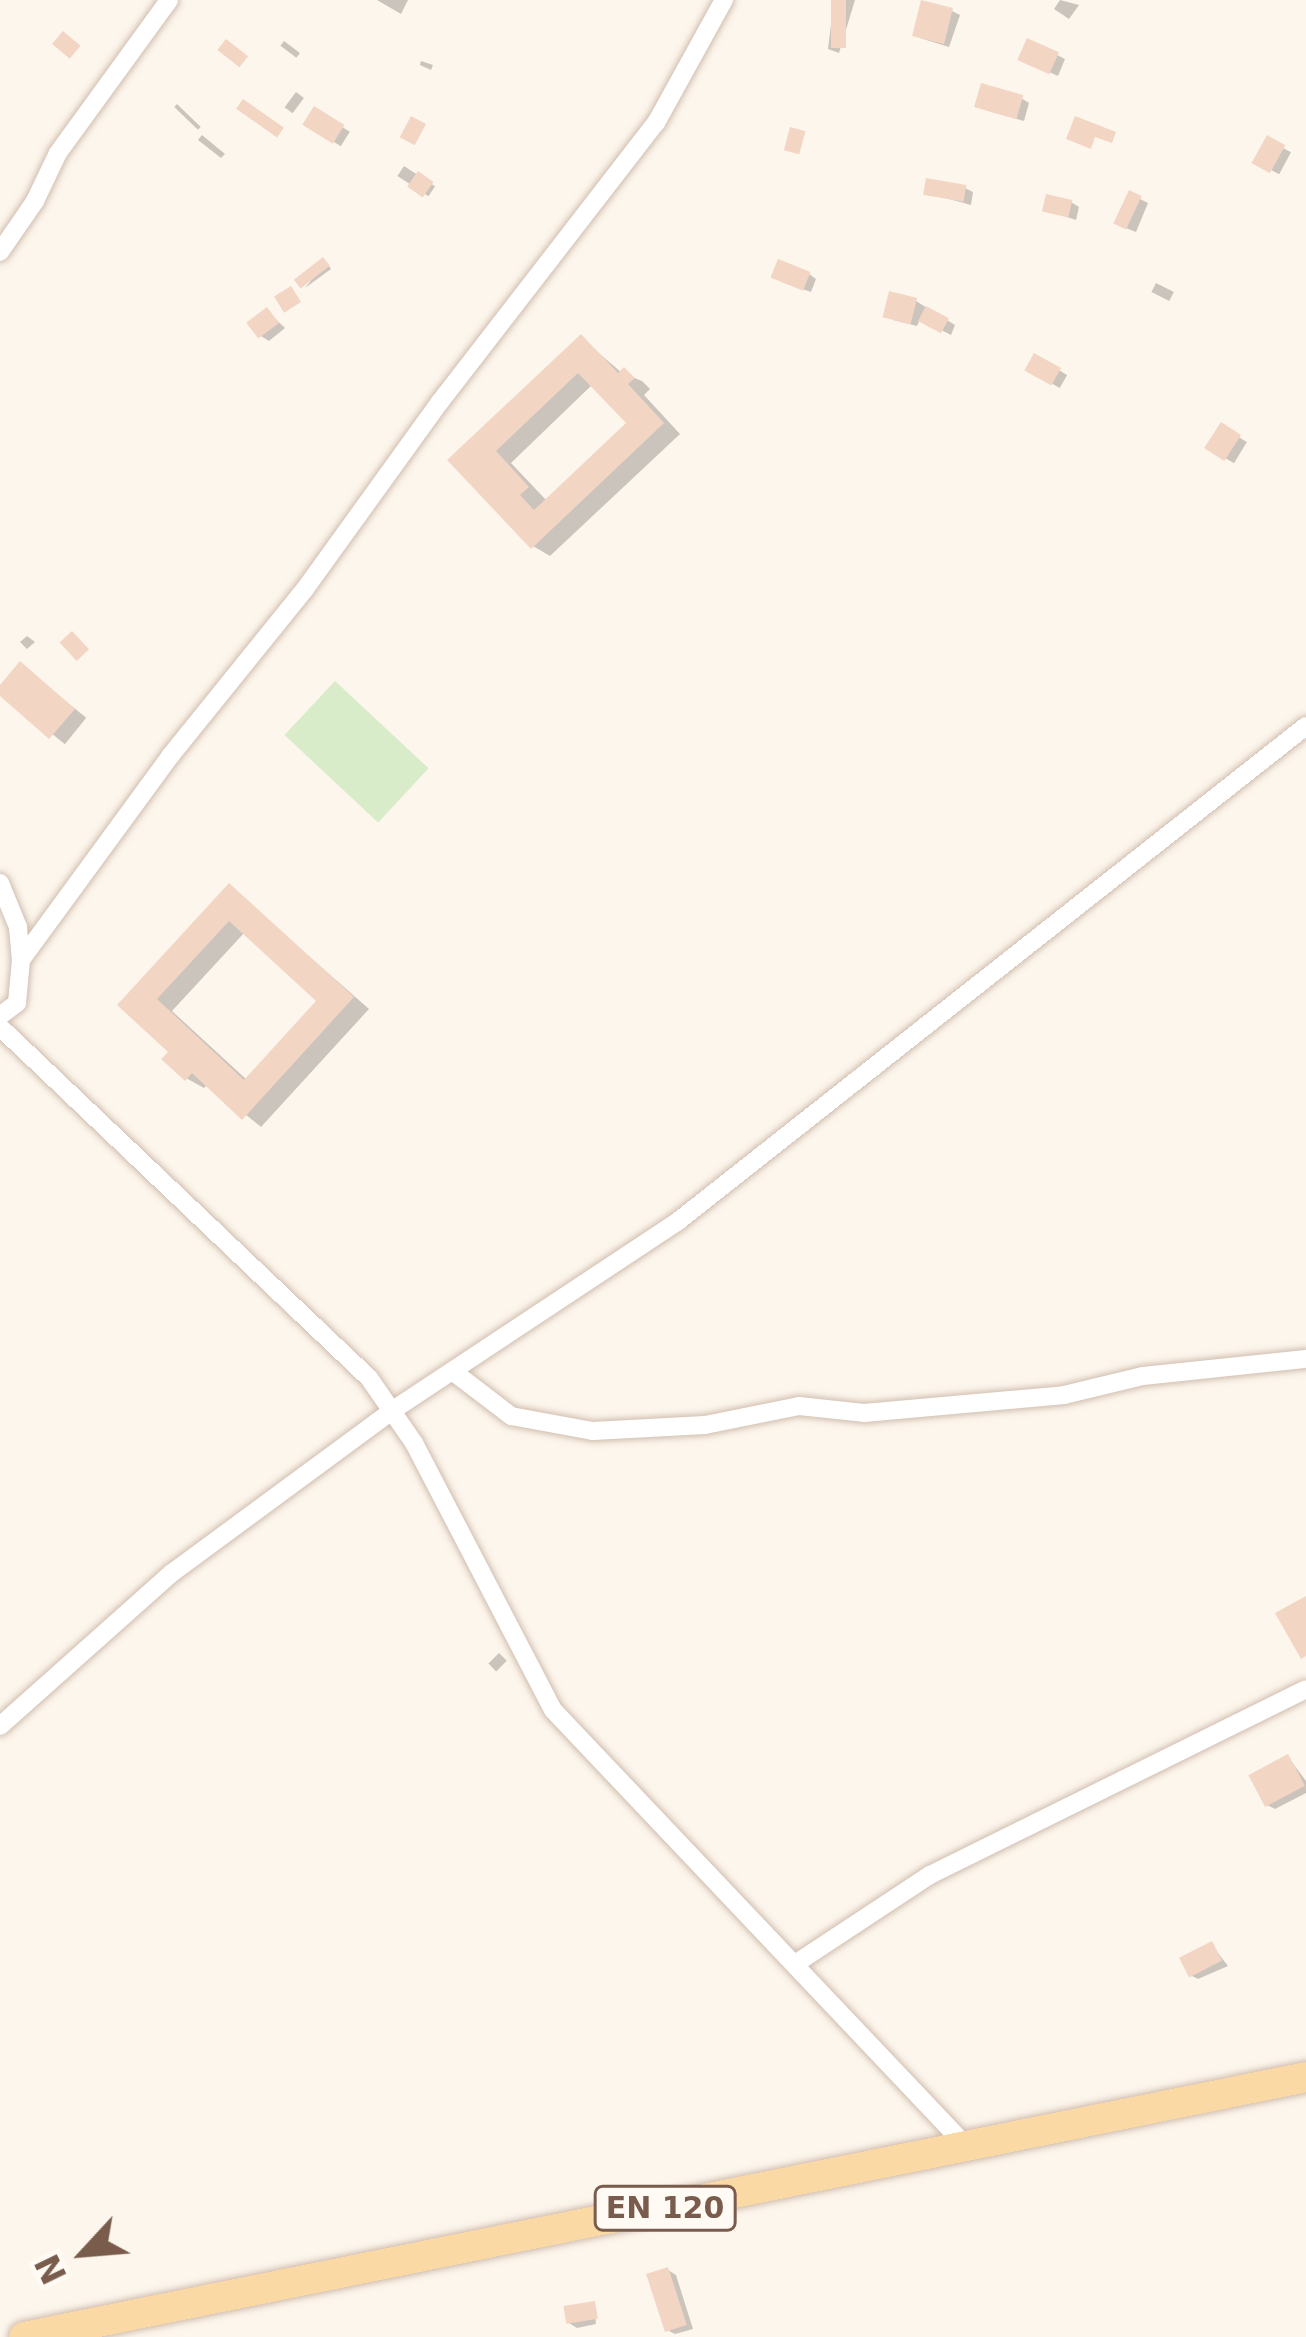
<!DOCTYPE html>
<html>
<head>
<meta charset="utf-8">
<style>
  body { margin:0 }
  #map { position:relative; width:1306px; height:2337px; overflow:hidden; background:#fdf6ec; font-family:"DejaVu Sans",sans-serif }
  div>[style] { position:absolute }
  .green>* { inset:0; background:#d8ecc9; transform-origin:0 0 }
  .shadow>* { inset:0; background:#0003; transform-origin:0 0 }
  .building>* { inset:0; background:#f3d5c3; transform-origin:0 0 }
  .roads { filter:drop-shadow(0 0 3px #d1beb0) drop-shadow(0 0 3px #d1beb0) }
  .street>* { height:18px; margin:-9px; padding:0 9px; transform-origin:9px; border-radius:9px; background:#fff }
  .primary>* { height:30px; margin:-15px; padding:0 15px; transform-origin:15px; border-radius:15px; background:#fbd9a5 }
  span { translate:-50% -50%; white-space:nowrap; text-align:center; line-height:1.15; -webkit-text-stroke:12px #fffaf3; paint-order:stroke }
  .shield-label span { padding:3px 9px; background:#fffaf3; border:3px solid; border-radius:9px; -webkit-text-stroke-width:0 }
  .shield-label { font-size:30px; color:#7a5c4d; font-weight:700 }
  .north { position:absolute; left:24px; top:2193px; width:120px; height:120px; -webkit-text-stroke:9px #fffaf3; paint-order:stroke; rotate:244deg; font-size:33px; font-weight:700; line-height:48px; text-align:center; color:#7a5c4d }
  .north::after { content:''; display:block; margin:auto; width:42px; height:54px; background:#7a5c4d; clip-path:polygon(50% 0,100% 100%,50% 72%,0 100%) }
</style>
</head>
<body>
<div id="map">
  <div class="green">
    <i style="left:335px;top:681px;width:128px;height:74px;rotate:43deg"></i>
  </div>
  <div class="shadow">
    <i style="clip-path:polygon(377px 0,408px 0,401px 14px)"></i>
    <i style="clip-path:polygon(834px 0,855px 0,839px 53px,828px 49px)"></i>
    <i style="clip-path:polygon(1060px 0,1079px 5px,1069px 19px,1054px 9px)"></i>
    <i style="clip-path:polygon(952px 11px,960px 15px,949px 47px,920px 38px)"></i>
    <i style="left:284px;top:41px;width:20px;height:6px;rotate:37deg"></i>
    <i style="clip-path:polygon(1057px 55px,1065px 59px,1058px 76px,1029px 63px)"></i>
    <i style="clip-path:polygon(421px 61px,433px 65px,431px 70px,420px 65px)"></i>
    <i style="left:296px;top:92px;width:10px;height:19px;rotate:37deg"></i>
    <i style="clip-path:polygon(1021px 98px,1029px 103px,1024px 121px,985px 110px)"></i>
    <i style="left:177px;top:104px;width:33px;height:4px;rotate:44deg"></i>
    <i style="left:315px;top:110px;width:41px;height:17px;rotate:32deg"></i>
    <i style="clip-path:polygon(202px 135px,225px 154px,221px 158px,198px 140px)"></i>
    <i style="left:1268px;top:140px;width:26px;height:25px;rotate:28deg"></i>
    <i style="left:404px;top:166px;width:37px;height:12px;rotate:33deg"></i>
    <i style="clip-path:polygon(965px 188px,973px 192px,971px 205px,927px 193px)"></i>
    <i style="clip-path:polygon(1130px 194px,1148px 203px,1136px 232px,1126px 228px)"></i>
    <i style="clip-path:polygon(1071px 202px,1079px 207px,1076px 220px,1045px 210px)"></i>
    <i style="clip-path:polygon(326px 262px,331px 269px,305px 288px)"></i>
    <i style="clip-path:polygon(809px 274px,816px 279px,811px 292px,782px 282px)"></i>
    <i style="left:1156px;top:283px;width:20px;height:10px;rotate:27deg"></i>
    <i style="clip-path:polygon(916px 301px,955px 325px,951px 335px,920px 319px,917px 326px,893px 320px)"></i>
    <i style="clip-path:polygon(267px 311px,285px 328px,269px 341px,261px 336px)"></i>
    <i style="clip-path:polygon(evenodd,581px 338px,622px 373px,642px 381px,650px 389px,644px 395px,680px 434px,550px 556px,533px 546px,452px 460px,581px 338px,593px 384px,630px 423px,548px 502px,511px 463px,593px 384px)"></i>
    <i style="left:1036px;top:357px;width:36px;height:15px;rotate:30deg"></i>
    <i style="left:1222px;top:427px;width:29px;height:25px;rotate:31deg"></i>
    <i style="clip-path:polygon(27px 636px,35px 642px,27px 649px,20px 642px)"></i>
    <i style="left:21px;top:665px;width:84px;height:34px;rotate:39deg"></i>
    <i style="clip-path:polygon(evenodd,230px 887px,369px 1009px,261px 1127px,208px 1084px,204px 1088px,186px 1078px,172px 1051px,122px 1005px,230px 887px,245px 932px,320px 1001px,247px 1080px,172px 1011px,245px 932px)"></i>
    <i style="left:499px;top:1653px;width:11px;height:15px;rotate:45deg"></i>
    <i style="clip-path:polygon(1288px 1757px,1306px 1781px,1306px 1793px,1275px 1809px,1267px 1805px)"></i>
    <i style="clip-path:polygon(1212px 1945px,1228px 1966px,1198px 1979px,1190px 1975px)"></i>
    <i style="clip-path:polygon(668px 2270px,676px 2275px,693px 2329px,675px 2334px,667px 2330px)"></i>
    <i style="clip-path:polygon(594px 2304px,596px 2324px,577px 2328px,569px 2323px,567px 2309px)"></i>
  </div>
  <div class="building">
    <i style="left:831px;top:0;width:15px;height:48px"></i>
    <i style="left:921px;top:0;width:33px;height:37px;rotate:14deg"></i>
    <i style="left:63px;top:31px;width:23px;height:17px;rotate:40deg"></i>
    <i style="left:1027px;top:38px;width:35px;height:24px;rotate:24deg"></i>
    <i style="left:226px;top:39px;width:28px;height:14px;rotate:38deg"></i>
    <i style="left:981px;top:83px;width:44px;height:25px;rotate:16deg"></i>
    <i style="left:243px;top:99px;width:50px;height:12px;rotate:35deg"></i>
    <i style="left:314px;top:106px;width:36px;height:22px;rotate:32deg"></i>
    <i style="left:411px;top:116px;width:17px;height:24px;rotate:28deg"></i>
    <i style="clip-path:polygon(1075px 116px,1116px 132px,1112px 143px,1095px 137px,1091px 149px,1066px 139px)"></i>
    <i style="left:790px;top:127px;width:16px;height:24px;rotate:15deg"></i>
    <i style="left:1267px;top:135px;width:21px;height:32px;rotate:29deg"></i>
    <i style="left:418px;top:171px;width:19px;height:19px;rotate:35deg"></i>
    <i style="left:926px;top:178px;width:41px;height:17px;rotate:10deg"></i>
    <i style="left:1129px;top:190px;width:14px;height:37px;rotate:25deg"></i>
    <i style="left:1046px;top:194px;width:27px;height:18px;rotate:13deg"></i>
    <i style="left:323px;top:257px;width:11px;height:37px;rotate:52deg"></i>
    <i style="left:778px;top:259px;width:35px;height:20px;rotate:22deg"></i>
    <i style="left:291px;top:286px;width:19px;height:20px;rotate:58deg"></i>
    <i style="left:889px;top:291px;width:29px;height:27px;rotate:14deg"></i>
    <i style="left:926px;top:306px;width:26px;height:17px;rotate:28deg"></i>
    <i style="left:267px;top:307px;width:20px;height:26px;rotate:53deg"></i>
    <i style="clip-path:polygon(evenodd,581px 334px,618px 373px,624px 367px,635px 378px,628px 384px,664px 423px,531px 549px,447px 460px,581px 334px,578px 373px,626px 423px,534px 510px,520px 495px,529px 487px,496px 451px,578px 373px)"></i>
    <i style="left:1034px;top:353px;width:31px;height:20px;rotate:29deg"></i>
    <i style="left:1221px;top:422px;width:24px;height:31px;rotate:33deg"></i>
    <i style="left:72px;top:631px;width:25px;height:17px;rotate:47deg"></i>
    <i style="clip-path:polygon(20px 661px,75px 709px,49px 739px,0 696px,0 685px)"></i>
    <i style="clip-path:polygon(evenodd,229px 883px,354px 997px,242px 1120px,192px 1073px,185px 1081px,161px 1059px,168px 1052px,117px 1005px,229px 883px,229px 921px,316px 1001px,244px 1080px,157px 999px,229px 921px)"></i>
    <i style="clip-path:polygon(1306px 1596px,1306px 1656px,1301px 1659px,1275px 1613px)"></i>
    <i style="left:1288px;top:1754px;width:36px;height:45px;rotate:62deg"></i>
    <i style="left:1212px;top:1941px;width:22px;height:37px;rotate:63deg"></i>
    <i style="left:668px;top:2267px;width:61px;height:23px;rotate:72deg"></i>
    <i style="left:595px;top:2301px;width:18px;height:32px;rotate:81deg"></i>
  </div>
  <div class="roads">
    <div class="street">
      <i style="left:0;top:252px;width:62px;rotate:-55.5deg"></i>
      <i style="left:35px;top:201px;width:53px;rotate:-64.4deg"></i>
      <i style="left:58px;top:153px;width:189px;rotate:-54deg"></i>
      <i style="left:0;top:883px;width:48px;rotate:67.8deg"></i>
      <i style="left:18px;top:927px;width:33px;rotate:85deg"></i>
      <i style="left:21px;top:960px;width:43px;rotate:95.3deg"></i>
      <i style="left:17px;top:1003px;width:21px;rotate:143deg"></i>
      <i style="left:21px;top:960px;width:254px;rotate:-53.8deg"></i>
      <i style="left:171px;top:755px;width:213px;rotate:-51.1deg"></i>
      <i style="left:305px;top:589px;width:231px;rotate:-54.2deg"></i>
      <i style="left:440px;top:402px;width:353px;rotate:-52.3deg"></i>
      <i style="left:656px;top:123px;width:141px;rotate:-61.1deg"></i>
      <i style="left:0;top:1027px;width:509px;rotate:43.57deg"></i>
      <i style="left:369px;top:1378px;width:79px;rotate:55.3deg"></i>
      <i style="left:414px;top:1443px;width:301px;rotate:62.5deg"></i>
      <i style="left:553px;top:1710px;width:603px;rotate:46.54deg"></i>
      <i style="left:455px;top:1373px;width:71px;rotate:37.5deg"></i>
      <i style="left:511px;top:1416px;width:83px;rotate:10.4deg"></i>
      <i style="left:593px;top:1431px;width:112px;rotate:-3.1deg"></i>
      <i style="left:705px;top:1425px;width:96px;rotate:-11.4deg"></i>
      <i style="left:799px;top:1406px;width:65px;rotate:6.1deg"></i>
      <i style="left:864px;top:1413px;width:201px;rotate:-5.1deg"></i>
      <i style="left:1064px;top:1395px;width:81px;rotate:-13.5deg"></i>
      <i style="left:1143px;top:1376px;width:164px;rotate:-6deg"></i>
      <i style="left:0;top:1726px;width:230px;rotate:-41.7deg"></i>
      <i style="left:172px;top:1573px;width:275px;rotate:-36.4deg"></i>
      <i style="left:393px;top:1410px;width:341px;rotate:-33.5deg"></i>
      <i style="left:677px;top:1222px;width:801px;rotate:-38.26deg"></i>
      <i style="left:795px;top:1964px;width:162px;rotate:-33.4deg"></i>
      <i style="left:930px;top:1875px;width:419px;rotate:-26.3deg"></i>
    </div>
    <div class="primary">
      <i style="left:24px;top:2337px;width:1308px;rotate:-11.46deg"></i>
    </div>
  </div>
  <div class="shield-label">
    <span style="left:665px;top:2208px">EN 120</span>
  </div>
  <div class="north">N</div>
</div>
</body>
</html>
